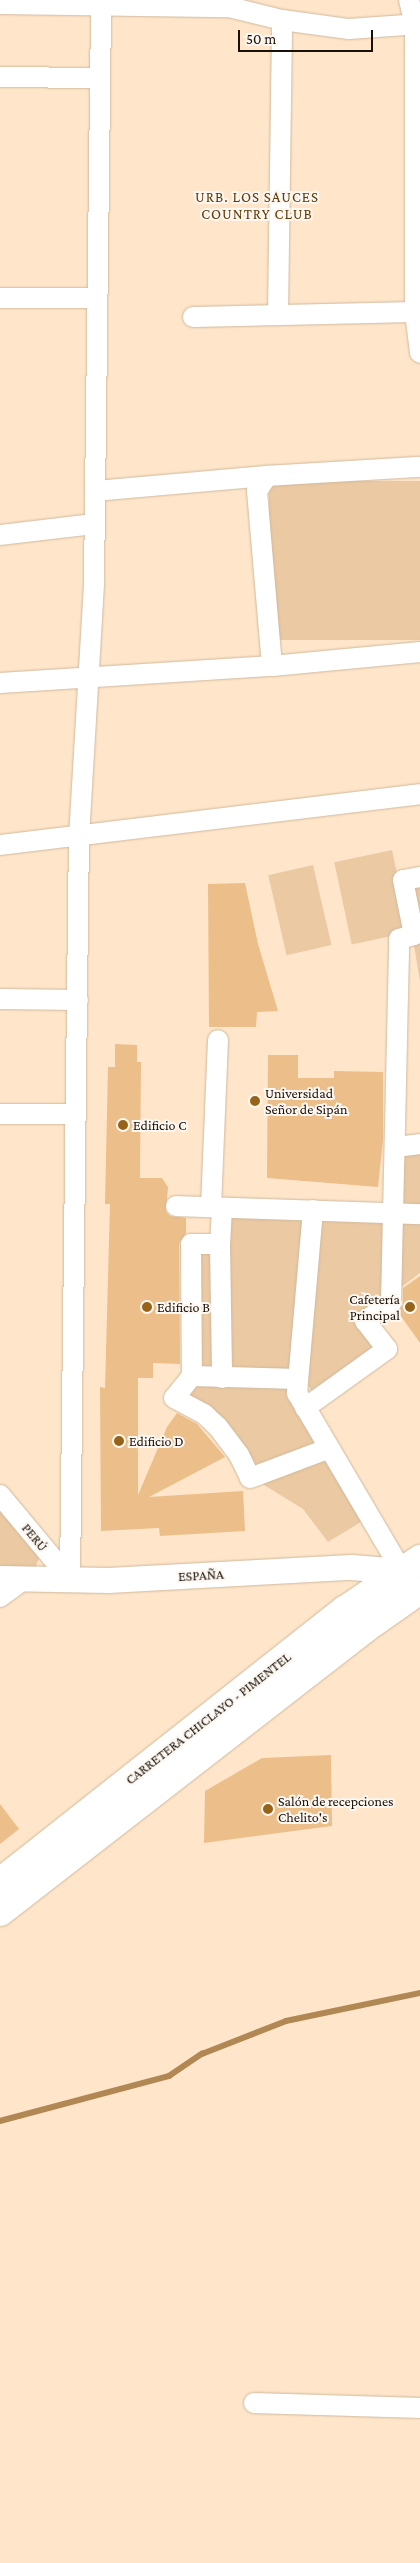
<!DOCTYPE html>
<html>
<head>
<meta charset="utf-8">
<style>
  body { margin:0 }
  #map { position:relative; width:420px; height:2563px; overflow:hidden; background:#ffe6ca; font-family:"Crimson Pro",serif }
  div>[style] { position:absolute }
  .green>* { inset:0; background:#eac9a3; transform-origin:0 0 }
  .stream>* { height:5.5px; margin:-2.75px; padding:0 2.75px; transform-origin:2.75px; border-radius:2.75px; background:#b18754 }
  .building>* { inset:0; background:#ebbe8a }
  .roads { filter:drop-shadow(0 0 1px #d0b99d) drop-shadow(0 0 1px #d0b99d) }
  .minor>* { height:20px; margin:-10px; padding:0 10px; transform-origin:10px; border-radius:10px; background:#fff }
  .tertiary>* { height:25px; margin:-12.5px; padding:0 12.5px; transform-origin:12.5px; border-radius:12.5px; background:#fff }
  .primary>* { height:28px; margin:-14px; padding:0 14px; transform-origin:14px; border-radius:14px; background:#fff }
  .dots>* { width:14px; height:14px; translate:-50% -50%; box-sizing:border-box; border:2px solid #fcf7f1; border-radius:50% }
  span { translate:-50% -50%; white-space:nowrap; text-align:center; line-height:1.15; -webkit-text-stroke:4px #fcf7f1; paint-order:stroke }
  .poi-label { font-size:14px; color:#191007 }
  .left { translate:0 -50%; text-align:left }
  .right { translate:-100% -50%; text-align:right }
  .street-label { font-size:14px; color:#191007 }
  .neighbourhood-label { font-size:15px; color:#603d08; letter-spacing:1px }
  .scale { position:absolute; left:238px; top:30px; width:135px; height:22px; box-sizing:border-box; border:2px solid #191007; border-top:0; padding-left:6px; font-size:15px; line-height:18px; white-space:nowrap; color:#191007; -webkit-text-stroke:4px #fcf7f1; paint-order:stroke }
</style>
</head>
<body>
<div id="map">
  <div class="green">
    <i style="left:420px;top:481px;width:159px;height:151px;rotate:90deg"></i>
    <i style="left:392px;top:850px;width:84px;height:59px;rotate:78deg"></i>
    <i style="left:313px;top:865px;width:82px;height:46px;rotate:77deg"></i>
    <i style="clip-path:polygon(420px 878px,420px 981px,403px 880px)"></i>
    <i style="clip-path:polygon(420px 1149px,420px 1273px,358px 1320px,379px 1349px,315px 1397px,302px 1375px,184px 1374px,180px 1244px,229px 1243px,230px 1213px,400px 1221px,402px 1151px)"></i>
    <i style="clip-path:polygon(183px 1382px,299px 1382px,374px 1514px,328px 1542px,303px 1509px,256px 1480px,182px 1394px)"></i>
    <i style="clip-path:polygon(0 1510px,39px 1558px,35px 1568px,0 1572px)"></i>
  </div>
  <div class="stream">
    <i style="left:0;top:2121px;width:175px;rotate:-14.9deg"></i>
    <i style="left:169px;top:2076px;width:40px;rotate:-34deg"></i>
    <i style="left:202px;top:2054px;width:90px;rotate:-21.4deg"></i>
    <i style="left:286px;top:2021px;width:137px;rotate:-11.8deg"></i>
  </div>
  <div class="building">
    <i style="clip-path:polygon(245px 883px,258px 944px,278px 1011px,257px 1012px,256px 1027px,209px 1027px,208px 884px)"></i>
    <i style="clip-path:polygon(115px 1044px,137px 1045px,137px 1062px,141px 1062px,140px 1178px,162px 1178px,168px 1187px,166px 1212px,170px 1216px,186px 1218px,186px 1233px,179px 1244px,180px 1364px,153px 1363px,153px 1378px,138px 1378px,138px 1495px,167px 1427px,177px 1413px,197px 1424px,225px 1457px,149px 1497px,243px 1491px,245px 1531px,160px 1536px,159px 1528px,101px 1531px,100px 1387px,105px 1388px,110px 1204px,105px 1204px,108px 1067px,115px 1067px)"></i>
    <i style="clip-path:polygon(268px 1055px,298px 1055px,298px 1078px,334px 1078px,334px 1071px,383px 1072px,383px 1140px,378px 1187px,267px 1178px)"></i>
    <i style="clip-path:polygon(420px 1276px,420px 1343px,398px 1312px,403px 1305px,403px 1288px)"></i>
    <i style="clip-path:polygon(331px 1755px,332px 1826px,204px 1843px,205px 1791px,262px 1758px)"></i>
    <i style="clip-path:polygon(0 1804px,19px 1829px,0 1844px)"></i>
  </div>
  <div class="roads">
    <div class="minor">
      <i style="left:409px;top:0;width:25px;rotate:76deg"></i>
      <i style="left:415px;top:24px;width:288px;rotate:90deg"></i>
      <i style="left:415px;top:312px;width:41px;rotate:83deg"></i>
      <i style="left:0;top:4px;width:229px;rotate:0.8deg"></i>
      <i style="left:229px;top:7px;width:55px;rotate:13.8deg"></i>
      <i style="left:282px;top:20px;width:68px;rotate:7.7deg"></i>
      <i style="left:349px;top:29px;width:71px;rotate:-4deg"></i>
      <i style="left:0;top:77px;width:100px;rotate:0.6deg"></i>
      <i style="left:0;top:298px;width:97px"></i>
      <i style="left:278px;top:315px;width:295px;rotate:-89.2deg"></i>
      <i style="left:193px;top:317px;width:222px;rotate:-1.3deg"></i>
      <i style="left:95px;top:491px;width:173px;rotate:-5deg"></i>
      <i style="left:0;top:535px;width:95px;rotate:-6.7deg"></i>
      <i style="left:272px;top:666px;width:176px;rotate:-94.9deg"></i>
      <i style="left:257px;top:491px;width:18px;rotate:-56deg"></i>
      <i style="left:267px;top:476px;width:153px;rotate:-3.4deg"></i>
      <i style="left:0;top:683px;width:273px;rotate:-3.6deg"></i>
      <i style="left:272px;top:666px;width:149px;rotate:-5.4deg"></i>
      <i style="left:0;top:845px;width:423px;rotate:-6.9deg"></i>
      <i style="left:0;top:999px;width:78px;rotate:0.7deg"></i>
      <i style="left:0;top:1114px;width:75px"></i>
      <i style="left:396px;top:1147px;width:24px;rotate:-7deg"></i>
      <i style="left:176px;top:1206px;width:244px;rotate:1.9deg"></i>
      <i style="left:211px;top:1207px;width:167px;rotate:-87.6deg"></i>
      <i style="left:222px;top:1208px;width:36px;rotate:93deg"></i>
      <i style="left:220px;top:1244px;width:29px;rotate:180deg"></i>
      <i style="left:191px;top:1244px;width:132px;rotate:89.6deg"></i>
      <i style="left:192px;top:1376px;width:28px;rotate:129deg"></i>
      <i style="left:174px;top:1398px;width:34px;rotate:28deg"></i>
      <i style="left:204px;top:1414px;width:19px;rotate:43deg"></i>
      <i style="left:218px;top:1427px;width:35px;rotate:53deg"></i>
      <i style="left:239px;top:1455px;width:25px;rotate:64deg"></i>
      <i style="left:250px;top:1478px;width:82px;rotate:-20.6deg"></i>
      <i style="left:313px;top:1210px;width:184px;rotate:95deg"></i>
      <i style="left:297px;top:1393px;width:207px;rotate:59.5deg"></i>
      <i style="left:220px;top:1244px;width:134px;rotate:89.1deg"></i>
      <i style="left:192px;top:1376px;width:106px;rotate:1.6deg"></i>
      <i style="left:305px;top:1408px;width:101px;rotate:-35.7deg"></i>
      <i style="left:387px;top:1349px;width:36px;rotate:-128deg"></i>
      <i style="left:365px;top:1321px;width:32px;rotate:-35deg"></i>
      <i style="left:391px;top:1303px;width:364px;rotate:-88.7deg"></i>
      <i style="left:399px;top:939px;width:16px;rotate:-15deg"></i>
      <i style="left:414px;top:935px;width:56px;rotate:-101.3deg"></i>
      <i style="left:403px;top:880px;width:17px;rotate:-10deg"></i>
      <i style="left:0;top:1495px;width:109px;rotate:50.2deg"></i>
      <i style="left:70px;top:1579px;width:742px;rotate:-89.31deg"></i>
      <i style="left:79px;top:837px;width:255px;rotate:-86.6deg"></i>
      <i style="left:94px;top:582px;width:577px;rotate:-89.3deg"></i>
      <i style="left:0;top:1597px;width:31px;rotate:-36deg"></i>
      <i style="left:254px;top:2403px;width:166px;rotate:1.7deg"></i>
    </div>
    <div class="tertiary">
      <i style="left:0;top:1578px;width:108px;rotate:1.1deg"></i>
      <i style="left:108px;top:1580px;width:243px;rotate:-3.1deg"></i>
      <i style="left:351px;top:1567px;width:51px;rotate:4.5deg"></i>
    </div>
    <div class="primary">
      <i style="left:0;top:1882px;width:439px;rotate:-38.3deg"></i>
      <i style="left:345px;top:1610px;width:91px;rotate:-34.2deg"></i>
      <i style="left:0;top:1912px;width:460px;rotate:-37.8deg"></i>
      <i style="left:363px;top:1630px;width:70px;rotate:-35.1deg"></i>
    </div>
  </div>
  <div class="dots">
    <i style="left:255px;top:1101px;background:#976318"></i>
    <i style="left:123px;top:1125px;background:#976318"></i>
    <i style="left:147px;top:1307px;background:#976318"></i>
    <i style="left:410px;top:1307px;background:#976318"></i>
    <i style="left:119px;top:1441px;background:#976318"></i>
    <i style="left:268px;top:1809px;background:#976318"></i>
  </div>
  <div class="poi-label">
    <span class="left" style="left:265px;top:1101px">Universidad<br>Señor de Sipán</span>
    <span class="left" style="left:133px;top:1125px">Edificio C</span>
    <span class="right" style="left:400px;top:1307px">Cafetería<br>Principal</span>
    <span class="left" style="left:157px;top:1307px">Edificio B</span>
    <span class="left" style="left:129px;top:1441px">Edificio D</span>
    <span class="left" style="left:278px;top:1809px">Salón de recepciones<br>Chelito's</span>
  </div>
  <div class="street-label">
    <span style="left:35px;top:1537px;rotate:50deg">PERÚ</span>
    <span style="left:201px;top:1575px;rotate:-3deg">ESPAÑA</span>
    <span style="left:208px;top:1718px;rotate:-38deg">CARRETERA CHICLAYO - PIMENTEL</span>
  </div>
  <div class="neighbourhood-label">
    <span style="left:257px;top:206px">URB. LOS SAUCES<br>COUNTRY CLUB</span>
  </div>
  <div class="scale">50 m</div>
</div>
</body>
</html>
